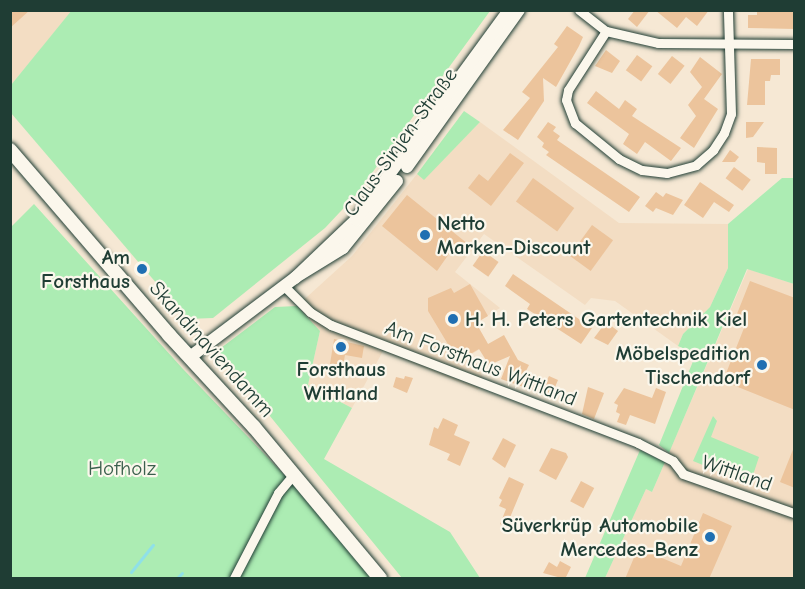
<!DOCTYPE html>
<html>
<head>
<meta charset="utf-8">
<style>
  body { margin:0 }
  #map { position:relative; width:805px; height:589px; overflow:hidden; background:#f6e8d4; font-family:"Comic Neue",sans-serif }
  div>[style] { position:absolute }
  .built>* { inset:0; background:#f3ddc3 }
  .green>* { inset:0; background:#acecb3 }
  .stream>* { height:3px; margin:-1.5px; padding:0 1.5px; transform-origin:1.5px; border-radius:1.5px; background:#8fe0e8 }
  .building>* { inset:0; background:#ecc49c; transform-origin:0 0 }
  .roads { filter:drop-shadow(0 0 2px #1f3d34) drop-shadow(0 0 2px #1f3d34) }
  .minor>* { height:9px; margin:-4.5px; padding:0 4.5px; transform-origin:4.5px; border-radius:4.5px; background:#fbf7ec }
  .tertiary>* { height:12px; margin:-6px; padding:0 6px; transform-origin:6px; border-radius:6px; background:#fbf7ec }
  .secondary>* { height:14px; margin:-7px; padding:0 7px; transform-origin:7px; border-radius:7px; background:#fbf7ec }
  .dots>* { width:16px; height:16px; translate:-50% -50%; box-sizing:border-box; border:3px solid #fbf7ec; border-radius:50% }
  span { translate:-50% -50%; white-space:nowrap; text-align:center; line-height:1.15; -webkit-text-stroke:4.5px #fbf7ec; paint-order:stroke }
  .street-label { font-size:21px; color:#1f3d34 }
  .poi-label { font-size:21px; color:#1f3d34; font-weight:700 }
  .left { translate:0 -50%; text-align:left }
  .right { translate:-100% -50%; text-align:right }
  .park-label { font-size:21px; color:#3b604d }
  .frame { position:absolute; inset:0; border:12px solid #1f3d34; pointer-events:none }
</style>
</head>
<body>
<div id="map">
  <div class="built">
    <i style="clip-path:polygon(11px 11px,72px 11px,11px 85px)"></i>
    <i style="clip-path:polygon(480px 122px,619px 223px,728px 224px,728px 268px,710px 307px,683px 334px,678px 346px,615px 301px,591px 298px,585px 305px,484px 234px,455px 272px,500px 308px,476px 323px,488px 344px,472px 354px,483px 378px,478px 390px,383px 351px,352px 408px,308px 385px,320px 331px,297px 306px,352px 256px,417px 174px,424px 179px)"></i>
    <i style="clip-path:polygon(748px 269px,794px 284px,794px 578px,605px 578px,646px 489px,652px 492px)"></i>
  </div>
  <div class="green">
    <i style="clip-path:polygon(72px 10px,490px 10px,490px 11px,356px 195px,325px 228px,213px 318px,187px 319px,11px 113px,11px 85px)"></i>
    <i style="clip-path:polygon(464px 111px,480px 122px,424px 180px,417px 174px)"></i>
    <i style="clip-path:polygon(782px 178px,794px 178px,794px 284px,747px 269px,669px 453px,659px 445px,696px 354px,678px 346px,683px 334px,710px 307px,728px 268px,728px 224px)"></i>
    <i style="clip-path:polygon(34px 204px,183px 369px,314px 506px,373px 578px,11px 578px,11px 227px)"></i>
    <i style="clip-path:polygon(297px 306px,320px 331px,308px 385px,352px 408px,324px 459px,450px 532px,480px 578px,402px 578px,217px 351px,275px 307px)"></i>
    <i style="clip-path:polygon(713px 416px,717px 421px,711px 437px,759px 457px,750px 484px,693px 461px)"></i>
    <i style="clip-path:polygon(640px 450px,665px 462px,652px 492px,646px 489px,605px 578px,585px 578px)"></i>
  </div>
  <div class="stream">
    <i style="left:131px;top:572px;width:35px;rotate:-51deg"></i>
    <i style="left:177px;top:578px;width:7px;rotate:-45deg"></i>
  </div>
  <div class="building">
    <i style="clip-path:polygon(10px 10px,30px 10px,10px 28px)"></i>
    <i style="clip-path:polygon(635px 10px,650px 10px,637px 27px,628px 19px)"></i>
    <i style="clip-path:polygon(655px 10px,709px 10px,697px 26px,686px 17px,677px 28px)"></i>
    <i style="clip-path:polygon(757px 10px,795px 10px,795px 29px,748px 28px,748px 15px,757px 15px)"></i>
    <i style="clip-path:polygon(567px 26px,583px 37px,579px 46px,556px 87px,543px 78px,544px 101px,518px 140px,503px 130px,530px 98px,522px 92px,558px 47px,554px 44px)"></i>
    <i style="clip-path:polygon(606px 50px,620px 61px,612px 73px,595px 66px)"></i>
    <i style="left:637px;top:55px;width:19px;height:19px;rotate:36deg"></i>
    <i style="left:672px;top:56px;width:16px;height:23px;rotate:38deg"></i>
    <i style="clip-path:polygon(700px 57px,722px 74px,704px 99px,718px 109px,694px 148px,680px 138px,696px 116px,688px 105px,702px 87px,690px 72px)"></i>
    <i style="clip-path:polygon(751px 59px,780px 59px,780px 75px,771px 75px,770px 81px,765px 81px,765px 105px,747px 105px)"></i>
    <i style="clip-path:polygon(596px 91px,619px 109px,625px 100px,637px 109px,632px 116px,681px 148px,671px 161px,645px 142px,637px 154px,623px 144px,629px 134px,587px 103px)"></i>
    <i style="clip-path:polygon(548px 122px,556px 127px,553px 131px,560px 136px,557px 140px,640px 197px,629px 212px,546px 155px,549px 152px,542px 147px,544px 143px,537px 137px)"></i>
    <i style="clip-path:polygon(746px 122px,764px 122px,753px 137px,746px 138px)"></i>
    <i style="clip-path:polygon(757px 147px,777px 148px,777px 174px,765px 174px,765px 163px,757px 162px)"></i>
    <i style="clip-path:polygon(730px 150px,739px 157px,735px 162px,722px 162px)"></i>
    <i style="clip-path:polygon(510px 153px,524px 163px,491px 206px,468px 188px,479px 174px,488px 181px)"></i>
    <i style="left:734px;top:167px;width:21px;height:14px;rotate:37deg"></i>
    <i style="left:533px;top:178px;width:51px;height:29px;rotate:36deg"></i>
    <i style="clip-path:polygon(700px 182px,734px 205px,729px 212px,714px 202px,703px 218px,684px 205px)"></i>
    <i style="clip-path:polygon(656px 192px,663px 197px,666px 193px,683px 200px,673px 215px,656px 208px,653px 212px,645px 206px)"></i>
    <i style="clip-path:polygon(407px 195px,468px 244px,459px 255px,451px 251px,437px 271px,382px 226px)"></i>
    <i style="left:592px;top:225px;width:26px;height:38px;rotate:36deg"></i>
    <i style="left:483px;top:251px;width:19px;height:18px;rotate:35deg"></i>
    <i style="clip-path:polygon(513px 274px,592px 328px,581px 344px,527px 309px,530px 304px,505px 286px)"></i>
    <i style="clip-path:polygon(750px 281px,795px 298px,795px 410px,723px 381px,744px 328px,733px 324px)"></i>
    <i style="clip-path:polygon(470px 284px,488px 316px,476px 323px,488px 344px,504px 335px,518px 360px,529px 365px,525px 373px,546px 382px,549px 376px,558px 380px,551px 397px,501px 379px,510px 356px,489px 365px,479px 349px,458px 361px,428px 311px,428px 298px,451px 288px,454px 293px)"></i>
    <i style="clip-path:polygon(606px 322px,618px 331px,608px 345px,594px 338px)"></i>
    <i style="clip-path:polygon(334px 339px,364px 346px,362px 358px,345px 355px,343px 366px,330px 364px)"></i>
    <i style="clip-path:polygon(405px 376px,413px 378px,407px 393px,393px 387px,396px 377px,404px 379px)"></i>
    <i style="clip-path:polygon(588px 387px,604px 393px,594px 419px,582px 414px)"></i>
    <i style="clip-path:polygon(624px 388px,652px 398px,656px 388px,666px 392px,655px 424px,630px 415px,626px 425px,617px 422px,620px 414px,616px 412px,618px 405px,614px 403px)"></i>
    <i style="clip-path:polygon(443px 418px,458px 425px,454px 435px,470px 442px,460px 466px,447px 460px,450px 454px,429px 445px,434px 427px,438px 429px)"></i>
    <i style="clip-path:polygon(503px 438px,516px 445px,505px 468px,492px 459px)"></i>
    <i style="clip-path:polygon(794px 447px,795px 447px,795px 488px,780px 482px)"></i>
    <i style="clip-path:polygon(551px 448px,566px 453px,568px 457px,556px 480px,539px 471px)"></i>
    <i style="clip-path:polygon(509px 477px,524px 484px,506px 527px,500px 524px,506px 509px,499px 506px,502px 500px,499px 498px)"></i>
    <i style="left:581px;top:481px;width:15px;height:23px;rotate:28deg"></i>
    <i style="clip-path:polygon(703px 513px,732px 526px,709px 579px,625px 579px,638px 548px,681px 566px)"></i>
    <i style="clip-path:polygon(560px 561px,571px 567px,565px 579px,543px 573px,549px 562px,557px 567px)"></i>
  </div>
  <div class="roads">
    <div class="minor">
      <i style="left:579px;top:10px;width:34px;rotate:38deg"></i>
      <i style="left:606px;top:31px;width:53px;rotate:13deg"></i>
      <i style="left:658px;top:43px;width:136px;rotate:0.4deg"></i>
      <i style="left:606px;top:31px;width:70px;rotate:122.8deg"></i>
      <i style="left:568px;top:90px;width:10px;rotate:101deg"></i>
      <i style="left:566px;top:100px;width:25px;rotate:69deg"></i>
      <i style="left:575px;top:123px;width:57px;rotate:39.3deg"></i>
      <i style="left:619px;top:159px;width:25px;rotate:26deg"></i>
      <i style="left:642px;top:170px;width:25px;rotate:7deg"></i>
      <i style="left:667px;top:173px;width:30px;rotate:-15deg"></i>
      <i style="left:696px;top:165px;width:23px;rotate:-41deg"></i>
      <i style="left:713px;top:150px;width:20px;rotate:-57deg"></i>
      <i style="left:724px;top:133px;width:20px;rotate:-70deg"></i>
      <i style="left:731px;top:114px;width:104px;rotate:-91.7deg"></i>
      <i style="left:284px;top:286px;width:37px;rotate:45deg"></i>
      <i style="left:310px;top:312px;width:25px;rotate:32deg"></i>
      <i style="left:331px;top:325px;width:329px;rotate:21deg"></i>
      <i style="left:638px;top:443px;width:39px;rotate:27deg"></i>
      <i style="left:673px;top:461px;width:16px;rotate:52deg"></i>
      <i style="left:683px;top:474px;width:118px;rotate:19.4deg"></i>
      <i style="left:234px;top:578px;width:96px;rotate:-62.6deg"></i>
      <i style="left:278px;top:493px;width:23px;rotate:-50deg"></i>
    </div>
    <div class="tertiary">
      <i style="left:407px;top:167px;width:193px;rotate:-54.5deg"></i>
      <i style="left:296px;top:277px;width:55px;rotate:-31.7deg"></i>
      <i style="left:343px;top:248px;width:86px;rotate:-51.1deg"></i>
      <i style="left:190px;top:357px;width:131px;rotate:-37deg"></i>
      <i style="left:295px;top:278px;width:84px;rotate:-43.6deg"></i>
      <i style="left:356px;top:220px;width:260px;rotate:-53.9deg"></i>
    </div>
    <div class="secondary">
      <i style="left:10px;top:150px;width:244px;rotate:49.3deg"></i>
      <i style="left:169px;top:335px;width:125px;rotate:47.3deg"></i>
      <i style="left:254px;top:427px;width:197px;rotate:50.2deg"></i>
    </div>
  </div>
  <div class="dots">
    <i style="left:425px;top:235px;background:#1f6fb2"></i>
    <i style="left:142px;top:269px;background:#1f6fb2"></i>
    <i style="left:453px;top:319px;background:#1f6fb2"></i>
    <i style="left:341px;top:347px;background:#1f6fb2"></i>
    <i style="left:762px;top:365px;background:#1f6fb2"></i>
    <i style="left:710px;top:537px;background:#1f6fb2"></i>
  </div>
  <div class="street-label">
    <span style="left:400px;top:142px;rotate:-54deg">Claus-Sinjen-Straße</span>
    <span style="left:212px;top:349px;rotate:48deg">Skandinaviendamm</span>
    <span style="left:481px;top:363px;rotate:21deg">Am Forsthaus Wittland</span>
    <span style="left:737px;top:473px;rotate:19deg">Wittland</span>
  </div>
  <div class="poi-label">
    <span class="left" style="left:437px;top:235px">Netto<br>Marken-Discount</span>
    <span class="right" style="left:130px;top:269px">Am<br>Forsthaus</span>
    <span class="left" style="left:465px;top:319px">H. H. Peters Gartentechnik Kiel</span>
    <span class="right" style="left:750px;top:365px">Möbelspedition<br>Tischendorf</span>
    <span style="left:341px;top:381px">Forsthaus<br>Wittland</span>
    <span class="right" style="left:698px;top:537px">Süverkrüp Automobile<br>Mercedes-Benz</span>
  </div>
  <div class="park-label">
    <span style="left:122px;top:468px">Hofholz</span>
  </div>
  <div class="frame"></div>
</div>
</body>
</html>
